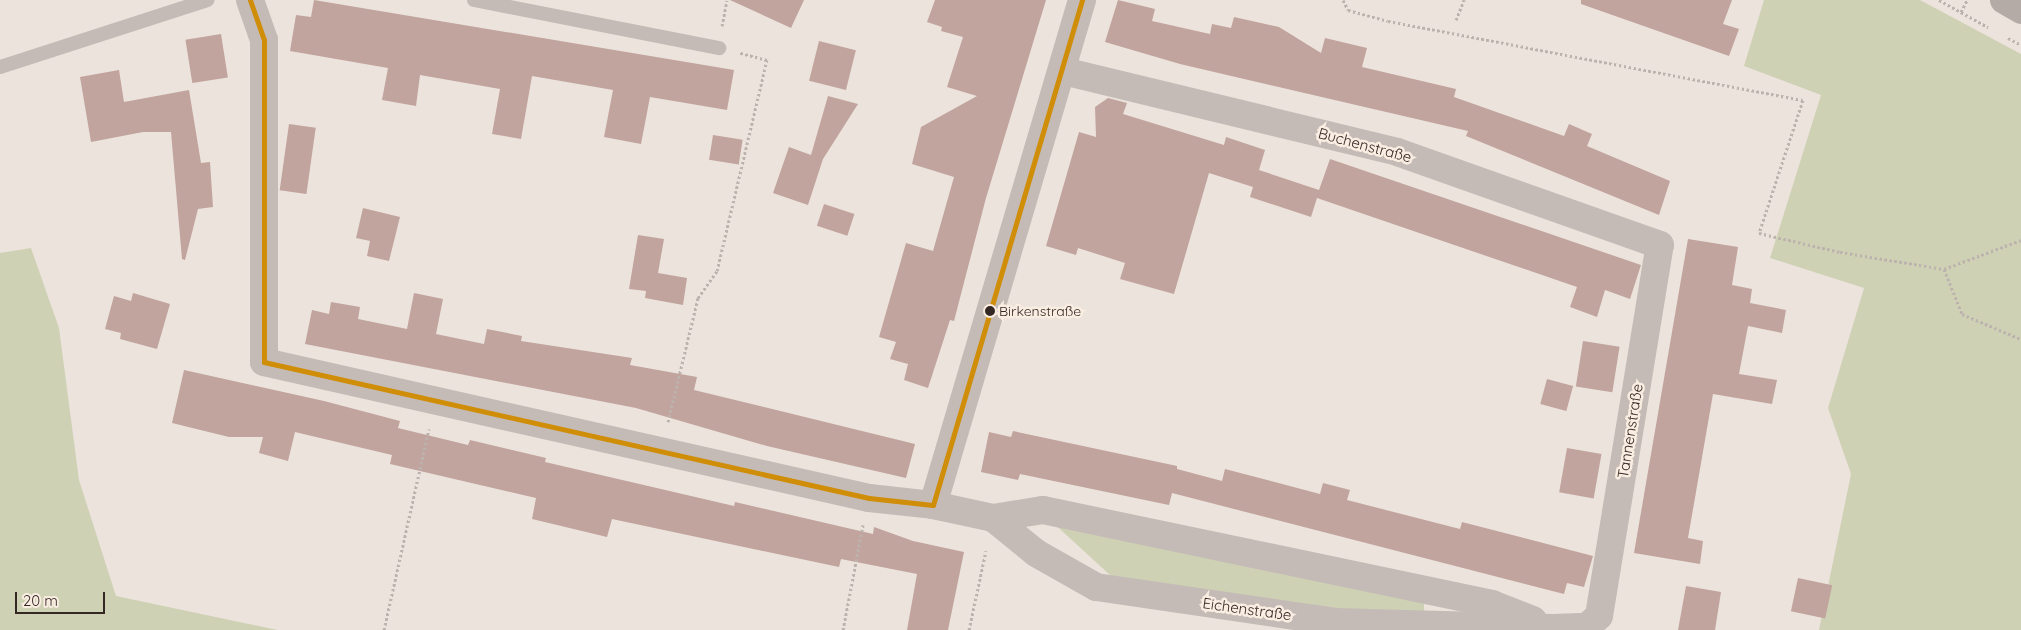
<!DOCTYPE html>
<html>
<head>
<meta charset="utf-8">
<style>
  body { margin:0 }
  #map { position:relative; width:2021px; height:630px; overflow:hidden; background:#ece3dc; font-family:Quicksand,sans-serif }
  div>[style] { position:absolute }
  .green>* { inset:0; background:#cfd1b5 }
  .building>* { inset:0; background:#c1a49d; transform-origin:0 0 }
  .path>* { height:3px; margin-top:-1.5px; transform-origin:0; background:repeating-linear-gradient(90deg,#bdb3ae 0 2.5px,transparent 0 5px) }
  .lane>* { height:14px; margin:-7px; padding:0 7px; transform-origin:7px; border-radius:7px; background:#c4bbb6 }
  .street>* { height:28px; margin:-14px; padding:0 14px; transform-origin:14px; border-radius:14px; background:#c4bbb6 }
  .secondary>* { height:28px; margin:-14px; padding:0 14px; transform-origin:14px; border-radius:14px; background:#b5aba6 }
  .bus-1>* { height:5px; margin:-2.5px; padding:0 2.5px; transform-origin:2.5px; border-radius:2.5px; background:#d08d07 }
  .dots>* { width:14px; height:14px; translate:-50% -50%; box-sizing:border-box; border:2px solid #faede2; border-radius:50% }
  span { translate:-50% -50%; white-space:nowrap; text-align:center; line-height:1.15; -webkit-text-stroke:5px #faede2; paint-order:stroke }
  .bus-label { font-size:14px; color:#342825 }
  .left { translate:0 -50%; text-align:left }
  .street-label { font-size:15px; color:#342825 }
  .scale { position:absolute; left:15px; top:592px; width:90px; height:22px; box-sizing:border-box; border:2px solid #342825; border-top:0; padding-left:6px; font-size:15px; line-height:18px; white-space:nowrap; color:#342825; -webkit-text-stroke:4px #faede2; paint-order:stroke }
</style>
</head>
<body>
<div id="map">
  <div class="green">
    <i style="clip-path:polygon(1764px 0,1920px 0,2021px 54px,2021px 630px,1819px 630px,1851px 474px,1828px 408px,1864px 288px,1770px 258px,1821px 95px,1744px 66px)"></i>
    <i style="clip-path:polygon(31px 248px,59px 328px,79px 480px,116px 596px,278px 630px,0 630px,0 253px)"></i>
    <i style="clip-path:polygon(1050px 520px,1424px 598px,1424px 616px,1275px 604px,1111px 576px)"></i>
  </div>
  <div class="building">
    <i style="clip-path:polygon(314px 0,734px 70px,727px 110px,650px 97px,641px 144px,604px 137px,613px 90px,532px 76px,521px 139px,492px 134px,500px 89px,420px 75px,416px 106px,382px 100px,388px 68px,290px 51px,296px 15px,311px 17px)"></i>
    <i style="clip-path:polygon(730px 0,804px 0,791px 28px)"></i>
    <i style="clip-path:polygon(935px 0,1046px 0,986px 198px,954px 321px,950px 320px,928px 388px,904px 380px,908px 364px,890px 359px,896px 342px,879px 337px,906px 243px,933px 251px,954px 177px,912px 164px,921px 127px,977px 96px,947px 87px,963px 37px,941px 31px,942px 27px,927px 22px)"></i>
    <i style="clip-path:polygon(1118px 0,1155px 9px,1152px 21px,1210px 34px,1212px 24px,1231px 28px,1234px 17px,1279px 27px,1321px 53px,1325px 38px,1367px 48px,1362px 67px,1456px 89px,1454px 97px,1564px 136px,1569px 124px,1592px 134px,1587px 146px,1670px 181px,1659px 215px,1466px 136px,1468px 131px,1180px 64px,1105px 42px)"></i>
    <i style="clip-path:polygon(1581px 0,1732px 0,1723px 24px,1739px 29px,1729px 56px,1581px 4px)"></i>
    <i style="left:221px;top:34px;width:44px;height:36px;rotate:81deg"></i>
    <i style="left:819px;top:41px;width:38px;height:41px;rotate:14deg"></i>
    <i style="clip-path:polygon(119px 70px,124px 102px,189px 90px,201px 163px,210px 162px,213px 207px,198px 209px,185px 260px,182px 259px,171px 132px,143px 132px,91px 142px,80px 77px)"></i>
    <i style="clip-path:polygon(828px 96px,858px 104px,823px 159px,808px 205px,773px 193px,789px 147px,811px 155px)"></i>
    <i style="clip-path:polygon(1108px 98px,1127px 103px,1123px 114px,1224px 145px,1226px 137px,1265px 150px,1259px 170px,1319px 190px,1330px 159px,1641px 265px,1630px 299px,1605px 290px,1597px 317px,1570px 307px,1577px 287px,1317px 198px,1311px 217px,1250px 197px,1253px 187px,1209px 173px,1174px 294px,1120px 279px,1125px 263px,1078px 248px,1076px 255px,1046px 246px,1079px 132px,1096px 137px,1095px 107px)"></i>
    <i style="left:289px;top:124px;width:27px;height:67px;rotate:8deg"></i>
    <i style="left:713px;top:135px;width:30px;height:25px;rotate:9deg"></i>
    <i style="left:824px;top:204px;width:32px;height:23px;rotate:18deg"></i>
    <i style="clip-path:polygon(363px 208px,400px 217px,389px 261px,367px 256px,370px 241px,356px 238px)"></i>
    <i style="clip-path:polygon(638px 235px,664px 239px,658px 273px,687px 278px,683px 305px,645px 298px,646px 291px,629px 289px)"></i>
    <i style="clip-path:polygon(1688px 239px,1738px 247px,1732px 285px,1752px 289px,1750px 303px,1786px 310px,1782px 333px,1748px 326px,1739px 374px,1777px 380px,1772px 404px,1713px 394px,1688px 538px,1703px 541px,1700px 564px,1634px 553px)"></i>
    <i style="clip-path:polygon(133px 293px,170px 304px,157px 349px,120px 339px,121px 333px,105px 329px,114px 296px,131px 301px)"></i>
    <i style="clip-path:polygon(414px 293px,443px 299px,436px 334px,484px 344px,487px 329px,522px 336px,521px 341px,632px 358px,630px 365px,697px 377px,694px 390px,915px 444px,906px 478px,767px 446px,636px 408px,305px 344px,312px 310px,329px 314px,331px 302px,360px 307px,358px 319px,407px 329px)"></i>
    <i style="left:1583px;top:341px;width:37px;height:46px;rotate:9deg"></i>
    <i style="clip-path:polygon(184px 370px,324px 401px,400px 421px,398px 428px,468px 445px,470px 440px,546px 458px,545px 462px,734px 506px,735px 502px,873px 534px,874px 527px,913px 541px,964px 552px,948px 630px,907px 630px,917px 574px,841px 559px,839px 567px,612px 519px,607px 537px,532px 519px,536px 498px,390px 464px,392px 455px,295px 432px,288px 461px,259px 453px,263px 437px,229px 437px,172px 423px)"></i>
    <i style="left:1547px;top:379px;width:27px;height:26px;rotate:15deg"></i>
    <i style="clip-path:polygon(1013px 431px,1177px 466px,1177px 469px,1222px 481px,1225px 469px,1320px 494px,1323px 483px,1350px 490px,1347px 500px,1460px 529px,1462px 522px,1593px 556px,1584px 587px,1567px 583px,1564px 594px,1172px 493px,1169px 505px,1020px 474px,1018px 480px,981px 472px,989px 432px,1011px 437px)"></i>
    <i style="left:1567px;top:448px;width:35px;height:45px;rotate:10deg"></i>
    <i style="left:1798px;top:578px;width:35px;height:34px;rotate:12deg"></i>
    <i style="clip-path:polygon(1686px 586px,1721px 592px,1715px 630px,1678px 630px)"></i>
  </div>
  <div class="path">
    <i style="left:1343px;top:0;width:11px;rotate:63deg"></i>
    <i style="left:1348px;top:10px;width:41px;rotate:15.4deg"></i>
    <i style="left:1388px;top:21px;width:422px;rotate:10.8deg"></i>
    <i style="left:1803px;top:100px;width:140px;rotate:108.3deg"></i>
    <i style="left:1759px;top:233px;width:83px;rotate:13.2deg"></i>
    <i style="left:1840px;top:252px;width:105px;rotate:9.3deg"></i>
    <i style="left:1944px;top:269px;width:48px;rotate:68.2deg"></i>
    <i style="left:1962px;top:314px;width:64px;rotate:23deg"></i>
    <i style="left:1939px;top:0;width:56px;rotate:28.9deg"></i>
    <i style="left:1961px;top:12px;width:13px;rotate:-63deg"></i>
    <i style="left:1456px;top:20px;width:22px;rotate:-68deg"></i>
    <i style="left:722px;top:26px;width:26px;rotate:-79deg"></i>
    <i style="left:2008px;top:38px;width:15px;rotate:28deg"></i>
    <i style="left:1944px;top:269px;width:82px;rotate:-20.6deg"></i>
    <i style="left:668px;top:422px;width:128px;rotate:-76.4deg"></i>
    <i style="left:698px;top:298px;width:33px;rotate:-55deg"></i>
    <i style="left:717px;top:271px;width:217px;rotate:-76.7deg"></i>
    <i style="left:767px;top:60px;width:28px;rotate:-165deg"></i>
    <i style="left:384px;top:630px;width:206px;rotate:-77.4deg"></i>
    <i style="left:843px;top:630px;width:107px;rotate:-79.2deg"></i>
    <i style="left:969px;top:630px;width:81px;rotate:-77.9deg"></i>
  </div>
  <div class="lane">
    <i style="left:474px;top:0;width:250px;rotate:11.1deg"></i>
    <i style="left:0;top:67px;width:218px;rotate:-17.9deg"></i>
  </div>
  <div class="street">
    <i style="left:250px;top:0;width:42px;rotate:70.7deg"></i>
    <i style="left:264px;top:40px;width:322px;rotate:90deg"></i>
    <i style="left:264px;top:362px;width:620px;rotate:12.67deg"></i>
    <i style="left:869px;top:498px;width:64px;rotate:6.2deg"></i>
    <i style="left:933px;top:505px;width:61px;rotate:12.2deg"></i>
    <i style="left:993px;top:518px;width:55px;rotate:39.1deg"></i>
    <i style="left:1036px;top:553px;width:69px;rotate:29.5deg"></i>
    <i style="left:1096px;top:587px;width:242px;rotate:8.3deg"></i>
    <i style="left:1335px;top:622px;width:218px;rotate:1.6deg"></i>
    <i style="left:1553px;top:628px;width:34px;rotate:-2deg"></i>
    <i style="left:1587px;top:627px;width:16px;rotate:-43deg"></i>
    <i style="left:1599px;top:616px;width:376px;rotate:-80.7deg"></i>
    <i style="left:1660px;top:245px;width:278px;rotate:-160.5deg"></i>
    <i style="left:1398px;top:152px;width:346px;rotate:-166.4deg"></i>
    <i style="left:933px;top:505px;width:527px;rotate:-73.56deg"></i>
    <i style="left:993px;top:518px;width:51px;rotate:-9.1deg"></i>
    <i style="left:1043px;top:510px;width:459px;rotate:11.8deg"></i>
    <i style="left:1492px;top:604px;width:44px;rotate:21.3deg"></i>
  </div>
  <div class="secondary">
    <i style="left:2004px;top:0;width:20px;rotate:30deg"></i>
  </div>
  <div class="bus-1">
    <i style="left:250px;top:0;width:42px;rotate:70.7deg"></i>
    <i style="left:264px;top:40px;width:322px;rotate:90deg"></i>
    <i style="left:264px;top:362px;width:620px;rotate:12.67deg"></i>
    <i style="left:869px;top:498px;width:64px;rotate:6.2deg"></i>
    <i style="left:933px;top:505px;width:527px;rotate:-73.56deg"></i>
  </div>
  <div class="dots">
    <i style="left:990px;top:311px;background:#342825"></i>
  </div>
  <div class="bus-label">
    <span class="left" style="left:999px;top:311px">Birkenstraße</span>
  </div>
  <div class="street-label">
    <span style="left:1365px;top:145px;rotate:15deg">Buchenstraße</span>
    <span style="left:1630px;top:431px;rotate:-81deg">Tannenstraße</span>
    <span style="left:1247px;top:609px;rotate:8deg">Eichenstraße</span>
  </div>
  <div class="scale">20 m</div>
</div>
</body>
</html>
